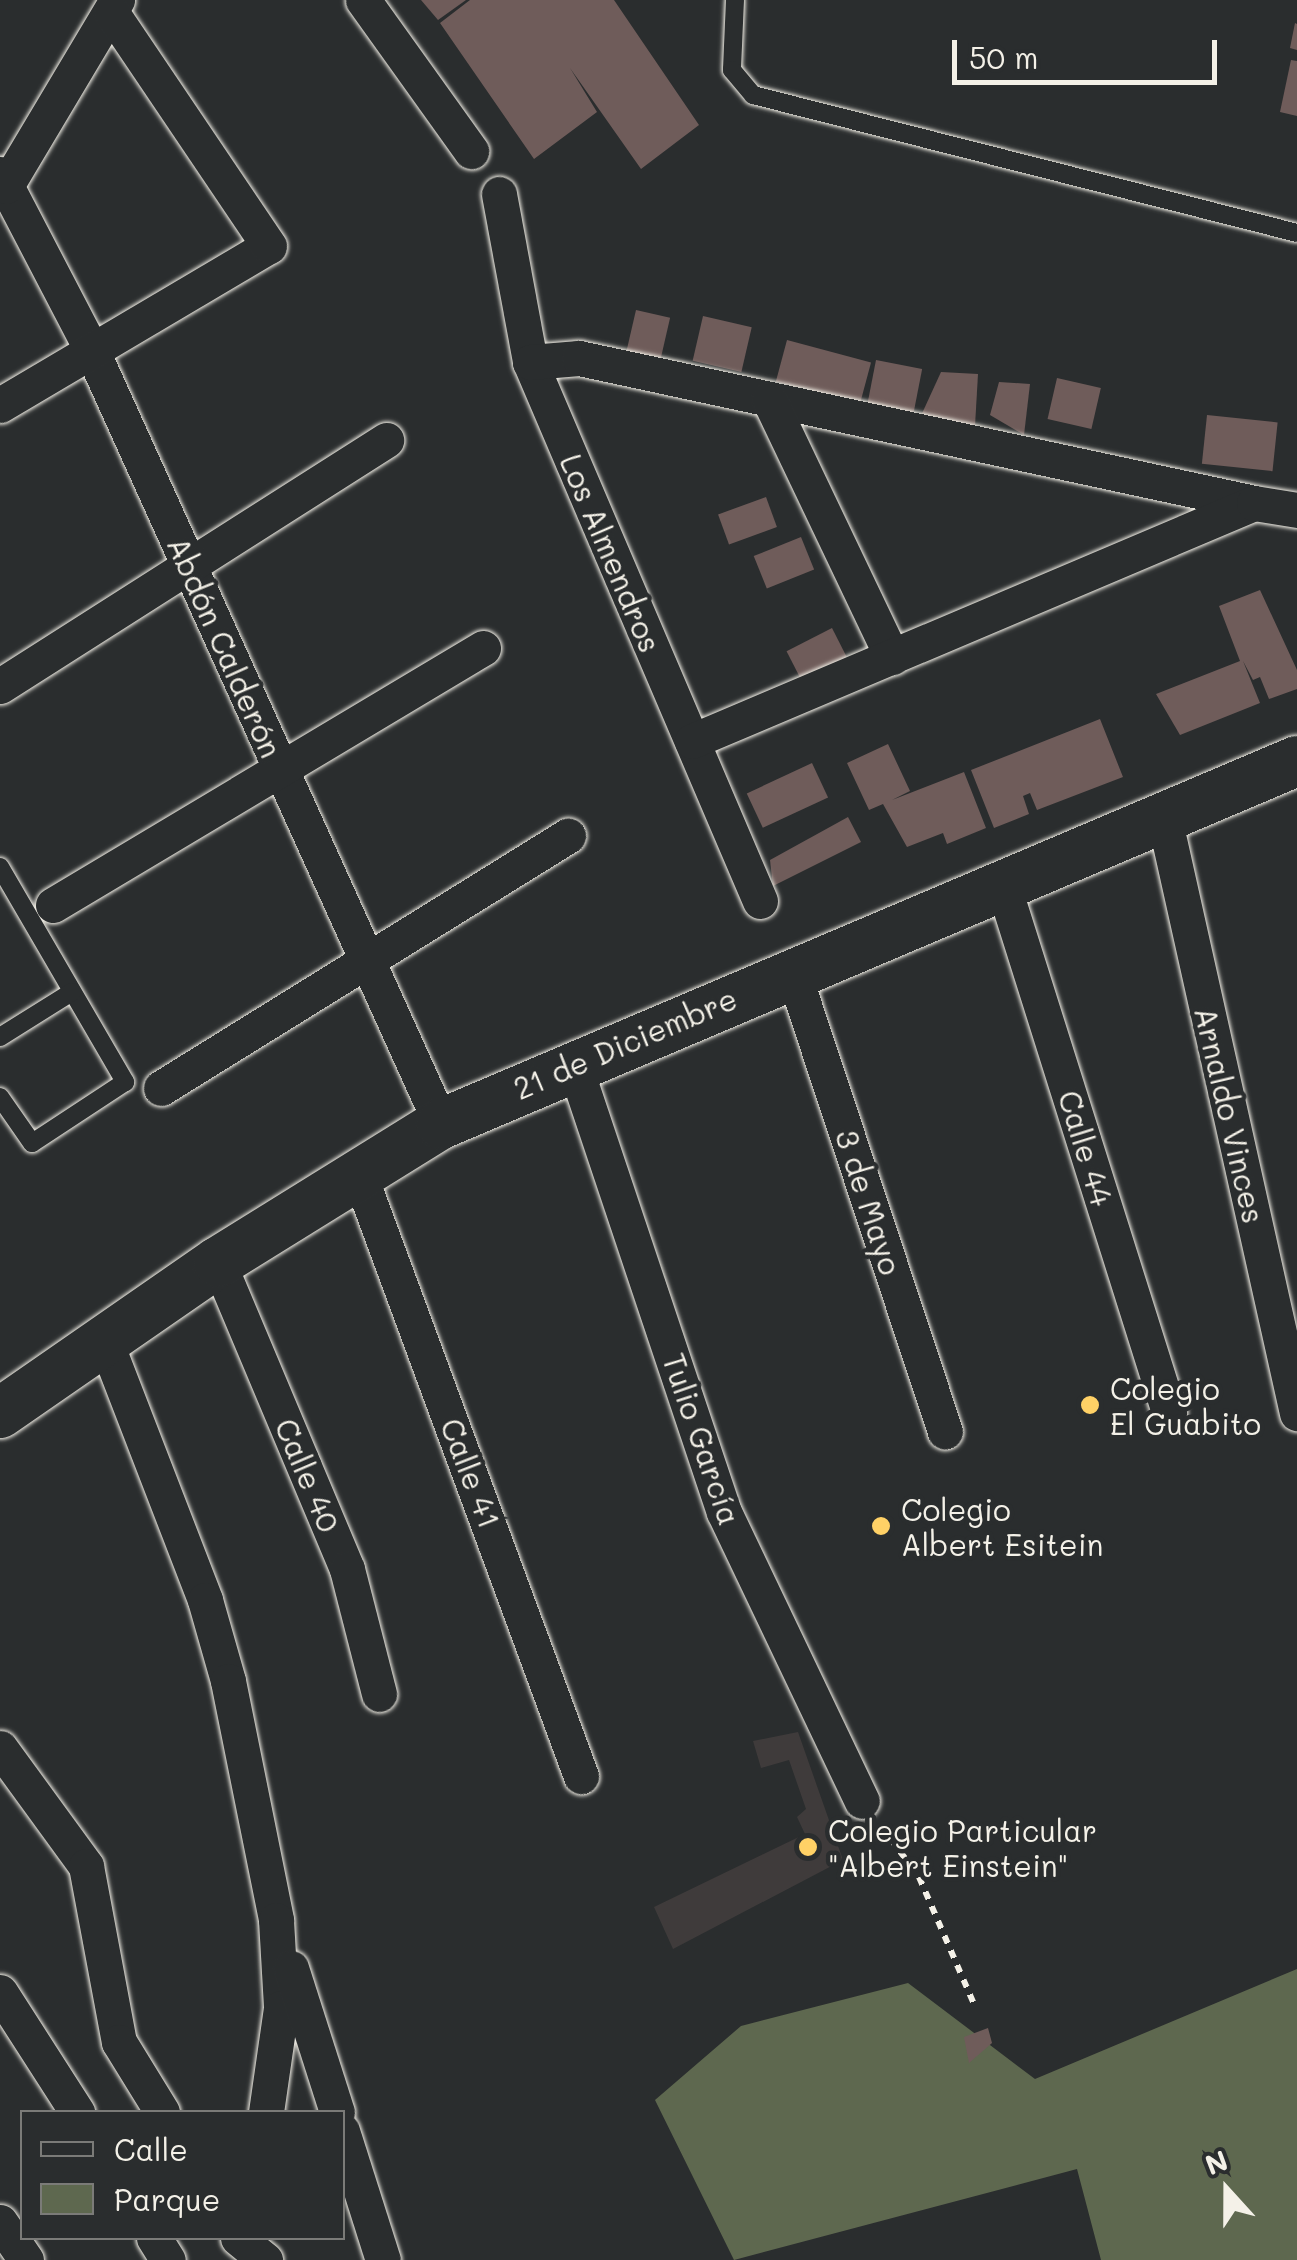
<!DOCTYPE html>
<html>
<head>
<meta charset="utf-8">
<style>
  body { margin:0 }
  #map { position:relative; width:1297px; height:2260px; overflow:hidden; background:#2a2d2e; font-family:Mali,sans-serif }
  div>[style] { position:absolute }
  .built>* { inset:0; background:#3f3b3b }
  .green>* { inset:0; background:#5e684f }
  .building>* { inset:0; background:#6f5c5a; transform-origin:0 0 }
  .path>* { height:6px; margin-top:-3px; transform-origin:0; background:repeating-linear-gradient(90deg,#f4f1e8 0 8px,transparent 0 16px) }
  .roads { filter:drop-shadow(0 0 2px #f4f1e8) drop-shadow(0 0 2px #f4f1e8) }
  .lane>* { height:18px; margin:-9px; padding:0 9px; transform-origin:9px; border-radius:9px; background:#2a2d2e }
  .street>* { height:35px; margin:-17.5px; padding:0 17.5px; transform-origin:17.5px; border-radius:17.5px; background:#2a2d2e }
  .secondary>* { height:50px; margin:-25px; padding:0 25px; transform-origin:25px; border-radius:25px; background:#2a2d2e }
  .dots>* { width:28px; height:28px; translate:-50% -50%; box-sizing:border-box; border:5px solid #2a2d2e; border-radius:50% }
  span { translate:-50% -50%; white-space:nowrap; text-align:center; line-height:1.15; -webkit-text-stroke:9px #2a2d2e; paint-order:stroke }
  .street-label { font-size:30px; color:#f4f1e8 }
  .poi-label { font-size:30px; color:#f4f1e8 }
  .left { translate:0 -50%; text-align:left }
  .legend { position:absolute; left:20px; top:2110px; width:325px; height:130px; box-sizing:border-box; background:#2a2d2e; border:2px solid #7b7b78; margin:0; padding:12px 18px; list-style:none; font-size:30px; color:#f4f1e8 }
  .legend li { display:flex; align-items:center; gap:20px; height:50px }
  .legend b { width:50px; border:2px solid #7b7b78 }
  .north { position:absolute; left:1177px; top:2140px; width:100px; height:100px; -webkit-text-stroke:8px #2a2d2e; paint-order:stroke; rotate:339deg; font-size:28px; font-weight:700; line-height:40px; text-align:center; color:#f4f1e8 }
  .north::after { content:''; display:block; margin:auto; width:35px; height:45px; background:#f4f1e8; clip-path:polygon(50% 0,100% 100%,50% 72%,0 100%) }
  .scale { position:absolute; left:952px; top:40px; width:265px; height:45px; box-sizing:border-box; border:5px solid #f4f1e8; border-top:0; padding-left:12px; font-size:30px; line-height:35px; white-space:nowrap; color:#f4f1e8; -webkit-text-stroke:8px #2a2d2e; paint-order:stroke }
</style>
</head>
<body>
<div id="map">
  <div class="built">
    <i style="clip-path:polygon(798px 1732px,843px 1860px,673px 1949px,654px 1907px,805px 1834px,797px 1817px,806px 1809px,789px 1760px,761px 1768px,753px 1741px)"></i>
  </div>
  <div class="green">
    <i style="clip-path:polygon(1297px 1969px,1297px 2260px,1101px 2260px,1077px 2169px,734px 2260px,655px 2100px,741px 2026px,908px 1983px,1035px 2079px)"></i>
  </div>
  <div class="building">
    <i style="clip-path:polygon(421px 0,466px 0,438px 20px)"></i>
    <i style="clip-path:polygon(470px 0,614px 0,699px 125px,641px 169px,570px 68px,597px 112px,534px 159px,440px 23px)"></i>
    <i style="clip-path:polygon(1295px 23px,1297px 24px,1297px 50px,1290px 48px)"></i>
    <i style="clip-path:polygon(1291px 60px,1297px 61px,1297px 116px,1280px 112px)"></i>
    <i style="left:636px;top:310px;width:35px;height:45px;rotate:13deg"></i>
    <i style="left:703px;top:316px;width:50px;height:46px;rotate:13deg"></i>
    <i style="left:787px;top:340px;width:87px;height:43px;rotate:15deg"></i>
    <i style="left:876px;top:360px;width:47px;height:49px;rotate:11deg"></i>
    <i style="clip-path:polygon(941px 372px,978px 374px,975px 426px,919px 420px)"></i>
    <i style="left:1057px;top:378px;width:45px;height:42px;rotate:13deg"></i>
    <i style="clip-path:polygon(999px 382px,1030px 384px,1024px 435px,990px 415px)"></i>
    <i style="left:1207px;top:415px;width:71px;height:49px;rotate:6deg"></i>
    <i style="left:766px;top:497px;width:32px;height:51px;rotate:70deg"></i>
    <i style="left:801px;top:537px;width:35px;height:51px;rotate:68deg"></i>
    <i style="clip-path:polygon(1260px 590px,1297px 670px,1297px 689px,1269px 699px,1260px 677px,1253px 680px,1243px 661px,1260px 703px,1180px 735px,1156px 694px,1240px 661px,1219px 606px)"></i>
    <i style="left:832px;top:628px;width:33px;height:51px;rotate:63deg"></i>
    <i style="clip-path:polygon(1100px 719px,1123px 777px,1037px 810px,1030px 793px,1023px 796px,1029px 814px,994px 828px,971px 770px)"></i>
    <i style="clip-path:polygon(888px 744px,910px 791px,892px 800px,964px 772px,986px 828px,947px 844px,943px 833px,907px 847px,883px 804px,869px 810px,847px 763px)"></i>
    <i style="left:812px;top:763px;width:38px;height:72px;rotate:65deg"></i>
    <i style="clip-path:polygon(848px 817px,861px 842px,773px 886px,770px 860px)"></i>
    <i style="clip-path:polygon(988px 2028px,992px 2043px,969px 2063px,964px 2037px)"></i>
  </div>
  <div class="path">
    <i style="left:881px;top:1826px;width:64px;rotate:53.3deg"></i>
    <i style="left:919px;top:1877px;width:138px;rotate:66.6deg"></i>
  </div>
  <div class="roads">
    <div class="lane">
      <i style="left:735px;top:0;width:70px;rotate:92.5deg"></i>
      <i style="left:732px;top:70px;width:33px;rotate:50deg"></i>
      <i style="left:753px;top:95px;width:561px;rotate:14.23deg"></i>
      <i style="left:0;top:867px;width:249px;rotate:59.8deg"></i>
      <i style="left:125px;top:1082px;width:111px;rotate:146.7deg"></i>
      <i style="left:32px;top:1143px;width:56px;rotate:-124.8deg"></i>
      <i style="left:0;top:1037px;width:85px;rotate:-32deg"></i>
    </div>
    <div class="street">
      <i style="left:363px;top:0;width:186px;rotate:54.4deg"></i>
      <i style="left:0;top:174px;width:199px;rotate:62.5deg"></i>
      <i style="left:92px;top:351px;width:848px;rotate:65.7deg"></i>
      <i style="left:6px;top:186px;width:217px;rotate:-59.2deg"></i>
      <i style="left:499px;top:194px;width:171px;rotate:79.5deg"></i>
      <i style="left:530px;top:362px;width:586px;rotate:66.89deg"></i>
      <i style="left:530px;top:362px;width:49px;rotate:-4.7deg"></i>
      <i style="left:579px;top:358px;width:690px;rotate:12.12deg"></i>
      <i style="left:769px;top:399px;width:286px;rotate:64.5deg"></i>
      <i style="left:0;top:405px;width:312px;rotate:-30.6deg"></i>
      <i style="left:269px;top:246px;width:282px;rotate:-124deg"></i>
      <i style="left:0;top:686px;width:458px;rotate:-32.5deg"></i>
      <i style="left:692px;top:741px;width:610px;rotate:-22.95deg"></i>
      <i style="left:1254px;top:503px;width:44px;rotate:9.2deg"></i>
      <i style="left:1164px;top:817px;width:611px;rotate:77.42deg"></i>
      <i style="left:1003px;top:885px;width:553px;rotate:72.52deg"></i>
      <i style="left:53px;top:905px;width:501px;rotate:-30.87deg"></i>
      <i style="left:793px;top:972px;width:484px;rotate:71.7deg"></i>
      <i style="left:574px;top:1064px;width:472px;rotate:71.5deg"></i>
      <i style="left:724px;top:1512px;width:320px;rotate:64.5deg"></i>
      <i style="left:161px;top:1088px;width:479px;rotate:-31.8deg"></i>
      <i style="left:358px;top:1171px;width:645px;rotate:69.77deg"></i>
      <i style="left:218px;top:1262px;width:333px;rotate:67.2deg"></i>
      <i style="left:347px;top:1569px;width:129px;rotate:75.6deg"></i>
      <i style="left:104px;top:1338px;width:281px;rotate:68.9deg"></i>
      <i style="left:205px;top:1600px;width:84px;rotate:74.1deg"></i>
      <i style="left:228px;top:1681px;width:244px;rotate:78.6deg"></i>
      <i style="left:276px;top:1920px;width:88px;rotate:86.7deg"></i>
      <i style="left:281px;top:2008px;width:105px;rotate:98.2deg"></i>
      <i style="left:0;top:1748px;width:146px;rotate:53.9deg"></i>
      <i style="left:86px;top:1866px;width:179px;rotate:79.4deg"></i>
      <i style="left:119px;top:2042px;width:82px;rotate:58.4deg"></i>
      <i style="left:291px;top:1968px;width:151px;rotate:72.3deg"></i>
      <i style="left:0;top:1992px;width:143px;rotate:57.3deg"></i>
      <i style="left:342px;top:2131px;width:135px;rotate:72.4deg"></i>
      <i style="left:0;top:2222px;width:46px;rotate:55.6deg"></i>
      <i style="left:154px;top:2238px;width:26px;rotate:58deg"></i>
      <i style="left:238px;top:2238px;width:35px;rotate:39deg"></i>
    </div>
    <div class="secondary">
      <i style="left:0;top:1413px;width:265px;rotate:-34.7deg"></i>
      <i style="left:218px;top:1262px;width:262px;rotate:-31.8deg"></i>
      <i style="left:441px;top:1124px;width:930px;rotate:-22.98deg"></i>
    </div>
  </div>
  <div class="dots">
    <i style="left:1090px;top:1405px;background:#ffd166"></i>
    <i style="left:881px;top:1526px;background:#ffd166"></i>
    <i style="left:808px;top:1847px;background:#ffd166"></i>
  </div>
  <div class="street-label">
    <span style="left:611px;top:553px;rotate:67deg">Los Almendros</span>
    <span style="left:225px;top:647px;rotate:66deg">Abdón Calderón</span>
    <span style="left:625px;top:1043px;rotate:-23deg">21 de Diciembre</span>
    <span style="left:1230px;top:1115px;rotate:77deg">Arnaldo Vinces</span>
    <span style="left:1086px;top:1148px;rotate:73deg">Calle 44</span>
    <span style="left:869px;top:1202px;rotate:72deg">3 de Mayo</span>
    <span style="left:702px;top:1439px;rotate:71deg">Tulio García</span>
    <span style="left:471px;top:1473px;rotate:69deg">Calle 41</span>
    <span style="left:308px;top:1475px;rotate:67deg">Calle 40</span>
  </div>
  <div class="poi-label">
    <span class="left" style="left:1110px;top:1405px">Colegio<br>El Guabito</span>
    <span class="left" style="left:901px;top:1526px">Colegio<br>Albert Esitein</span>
    <span class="left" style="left:828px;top:1847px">Colegio Particular<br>"Albert Einstein"</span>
  </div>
  <ul class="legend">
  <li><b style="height:12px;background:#2a2d2e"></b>Calle</li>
  <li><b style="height:28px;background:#5e684f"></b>Parque</li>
  </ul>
  <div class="north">N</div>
  <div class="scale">50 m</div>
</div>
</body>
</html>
